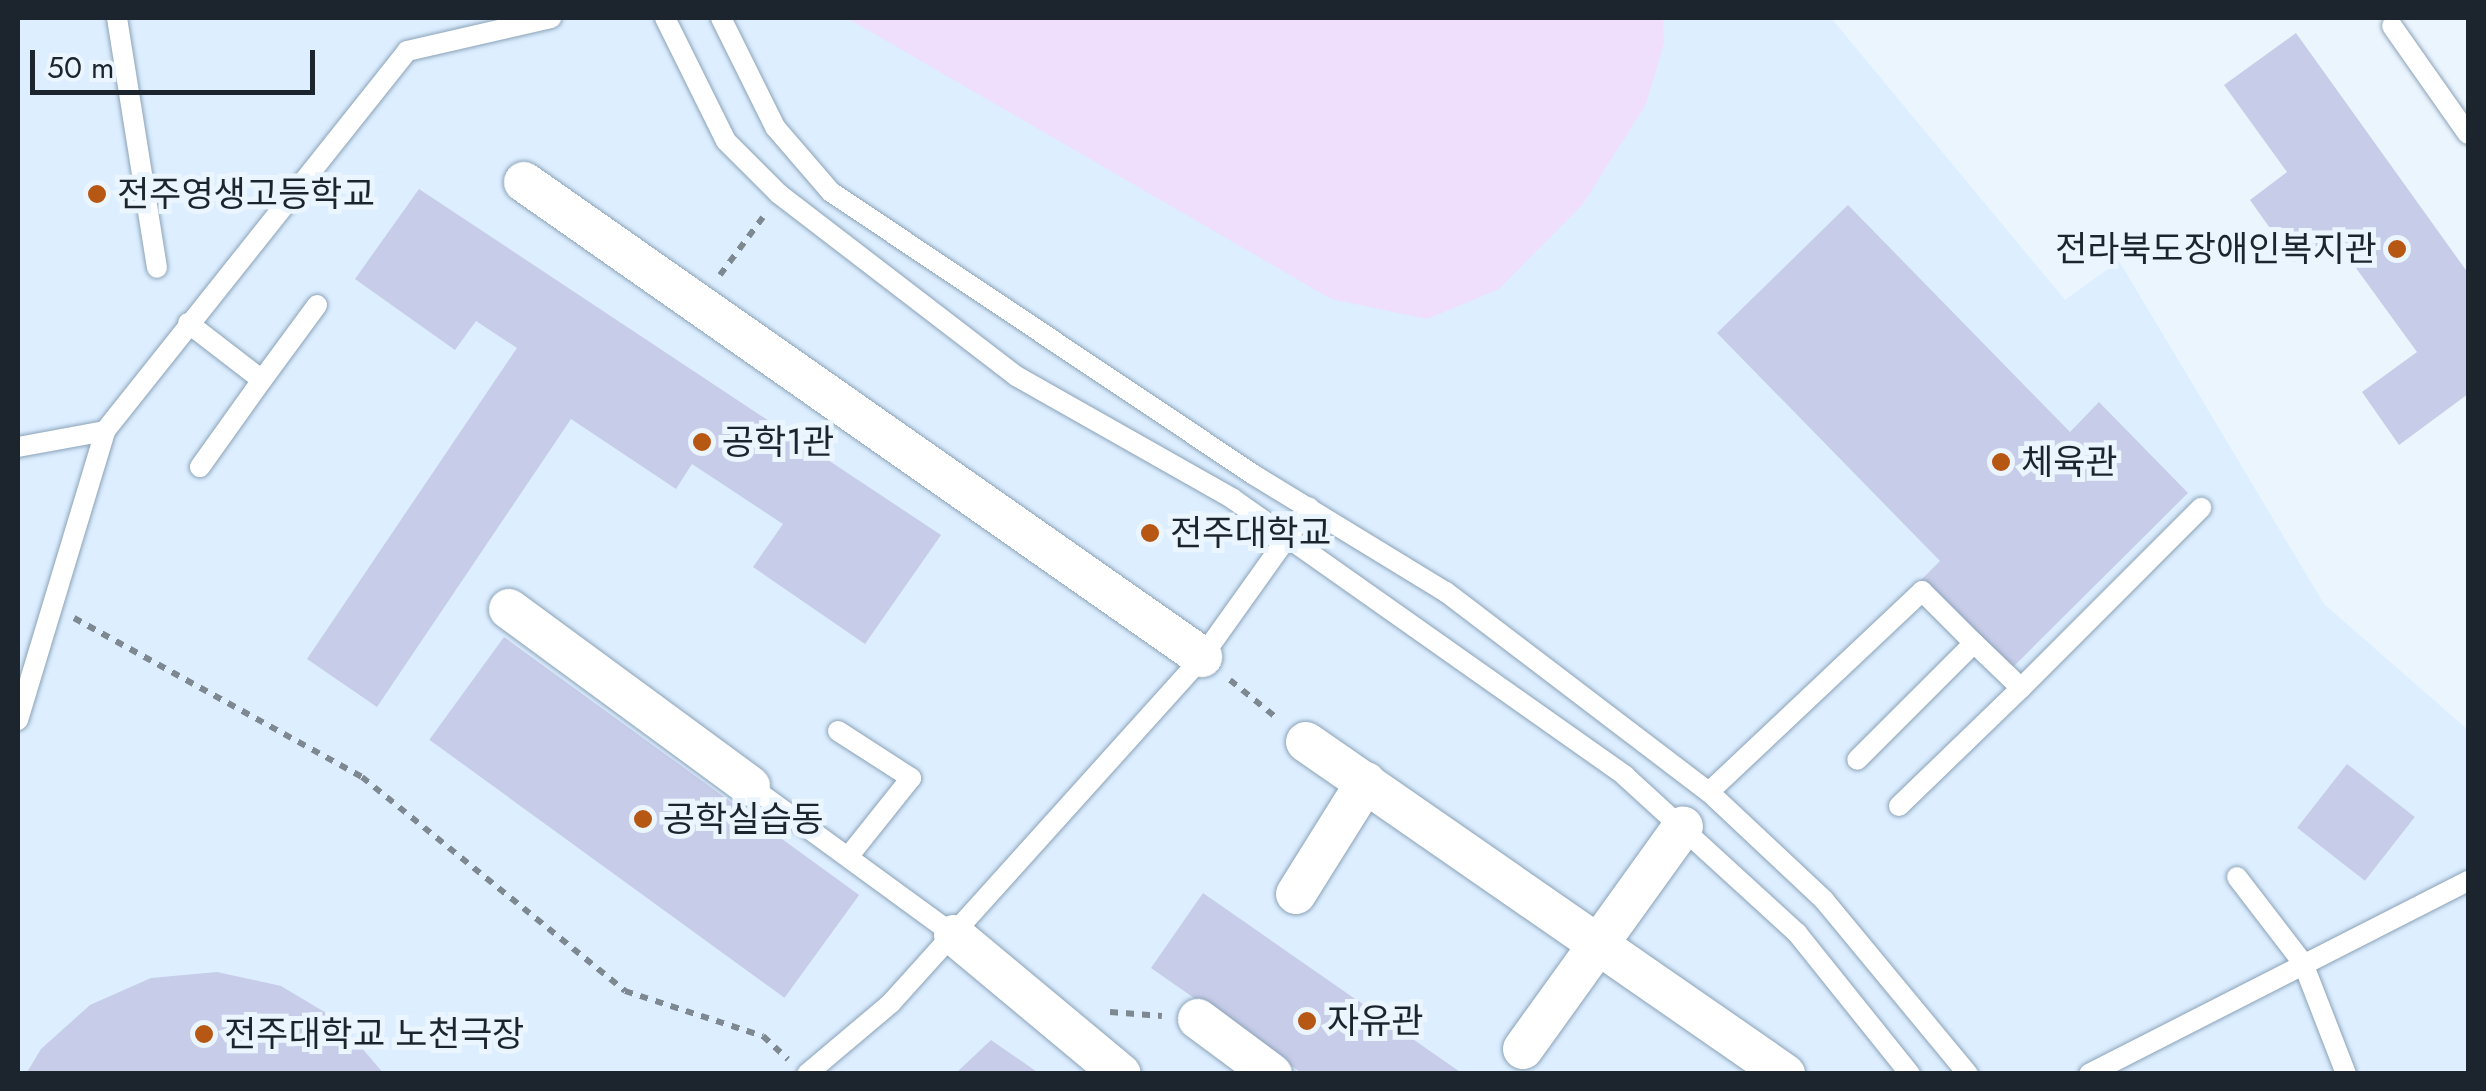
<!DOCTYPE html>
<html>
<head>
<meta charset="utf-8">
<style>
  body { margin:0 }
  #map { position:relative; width:2486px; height:1091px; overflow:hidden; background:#ebf5fe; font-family:Jost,"Noto Sans KR",sans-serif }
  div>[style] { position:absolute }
  .built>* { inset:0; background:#dceeff }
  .green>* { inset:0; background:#efdffc }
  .building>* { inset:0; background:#c7cce9; transform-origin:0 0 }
  .path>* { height:6px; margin-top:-3px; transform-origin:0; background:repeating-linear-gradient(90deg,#7e8890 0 8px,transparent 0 16px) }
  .roads { filter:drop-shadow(0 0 2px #8ba2b7) drop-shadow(0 0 2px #8ba2b7) }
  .lane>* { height:20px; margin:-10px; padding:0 10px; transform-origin:10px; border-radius:10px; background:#fff }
  .street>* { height:40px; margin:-20px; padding:0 20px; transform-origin:20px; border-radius:20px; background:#fff }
  .dots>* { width:28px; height:28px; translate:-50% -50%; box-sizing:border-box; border:5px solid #ebf5fe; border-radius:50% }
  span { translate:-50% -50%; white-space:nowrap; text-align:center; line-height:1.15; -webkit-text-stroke:10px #ebf5fe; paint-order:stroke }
  .poi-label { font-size:35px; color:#1c252d }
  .left { translate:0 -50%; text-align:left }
  .right { translate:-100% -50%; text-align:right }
  .frame { position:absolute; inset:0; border:20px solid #1c252d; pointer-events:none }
  .scale { position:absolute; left:30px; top:50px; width:285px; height:45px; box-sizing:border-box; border:5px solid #1c252d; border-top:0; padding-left:12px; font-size:30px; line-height:35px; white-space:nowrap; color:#1c252d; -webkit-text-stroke:8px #ebf5fe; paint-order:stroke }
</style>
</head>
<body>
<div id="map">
  <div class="built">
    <i style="clip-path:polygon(18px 18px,1831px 18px,2065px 300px,2119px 261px,2324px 604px,2468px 730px,2468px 1073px,18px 1073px)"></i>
  </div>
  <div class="green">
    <i style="clip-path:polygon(847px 18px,1663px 18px,1664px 43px,1646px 104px,1583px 204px,1499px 289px,1427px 319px,1331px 299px)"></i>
  </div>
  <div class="building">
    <i style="clip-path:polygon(2296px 33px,2468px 273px,2468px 394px,2399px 445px,2362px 392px,2417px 352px,2332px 235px,2294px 262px,2250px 200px,2287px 172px,2224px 85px)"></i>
    <i style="clip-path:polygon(419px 189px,941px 535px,865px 644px,753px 567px,783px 524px,692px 464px,676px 489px,571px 419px,377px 707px,307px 659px,517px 348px,476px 321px,455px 350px,355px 279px)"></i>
    <i style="clip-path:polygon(1848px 205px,2070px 432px,2099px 402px,2188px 493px,2011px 669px,1920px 581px,1940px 561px,1717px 333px)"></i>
    <i style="left:504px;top:637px;width:439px;height:127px;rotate:36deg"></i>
    <i style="left:2347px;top:764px;width:86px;height:81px;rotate:38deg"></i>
    <i style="clip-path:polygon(1203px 893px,1463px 1074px,1303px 1074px,1151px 968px)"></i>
    <i style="clip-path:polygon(217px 972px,281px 986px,338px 1020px,384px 1074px,26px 1074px,41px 1049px,90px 1005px,151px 978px)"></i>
    <i style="clip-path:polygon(991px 1040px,1040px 1074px,955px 1074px)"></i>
  </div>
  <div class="path">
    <i style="left:720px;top:275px;width:72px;rotate:-53.4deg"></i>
    <i style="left:74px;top:618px;width:329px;rotate:28.9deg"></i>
    <i style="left:362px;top:777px;width:339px;rotate:39.1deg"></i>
    <i style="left:625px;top:991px;width:145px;rotate:18.1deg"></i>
    <i style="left:763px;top:1036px;width:34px;rotate:43deg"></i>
    <i style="left:1230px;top:680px;width:62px;rotate:39.1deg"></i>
    <i style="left:1110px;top:1012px;width:52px;rotate:4.4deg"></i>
  </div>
  <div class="roads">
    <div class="lane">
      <i style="left:117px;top:18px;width:253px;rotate:80.9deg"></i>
      <i style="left:665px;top:18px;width:137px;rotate:63.6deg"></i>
      <i style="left:726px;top:141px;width:75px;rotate:45deg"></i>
      <i style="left:779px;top:194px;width:299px;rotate:37.5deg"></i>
      <i style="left:1016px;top:376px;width:249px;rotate:29.5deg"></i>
      <i style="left:1233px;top:499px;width:480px;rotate:35.2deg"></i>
      <i style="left:1625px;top:776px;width:233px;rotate:42.4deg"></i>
      <i style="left:1797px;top:933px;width:181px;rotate:51.3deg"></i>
      <i style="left:721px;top:18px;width:122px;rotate:63.6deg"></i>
      <i style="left:775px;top:127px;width:86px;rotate:49.3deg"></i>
      <i style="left:831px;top:192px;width:509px;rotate:33.78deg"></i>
      <i style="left:1254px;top:475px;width:225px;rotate:31.4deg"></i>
      <i style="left:1446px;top:592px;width:330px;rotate:37.3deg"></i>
      <i style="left:1709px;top:792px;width:158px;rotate:43.2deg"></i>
      <i style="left:1824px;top:900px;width:226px;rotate:50.4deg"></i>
      <i style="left:2392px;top:26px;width:132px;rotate:54.9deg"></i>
      <i style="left:188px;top:323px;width:93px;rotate:37.6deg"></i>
      <i style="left:262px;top:380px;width:107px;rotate:125.5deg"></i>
      <i style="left:262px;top:380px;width:93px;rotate:-53.7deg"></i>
      <i style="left:18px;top:447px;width:88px;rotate:-10.4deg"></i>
      <i style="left:2021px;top:688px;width:255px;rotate:-45deg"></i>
      <i style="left:18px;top:720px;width:302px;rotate:-73.2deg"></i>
      <i style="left:105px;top:431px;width:485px;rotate:-51.5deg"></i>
      <i style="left:407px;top:51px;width:148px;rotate:-12.9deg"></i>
      <i style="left:838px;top:731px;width:87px;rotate:32.8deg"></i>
      <i style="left:911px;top:778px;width:101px;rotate:128.6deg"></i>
      <i style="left:750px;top:786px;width:253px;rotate:36.1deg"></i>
      <i style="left:1709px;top:792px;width:293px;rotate:-43.3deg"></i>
      <i style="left:1922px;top:591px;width:74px;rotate:45deg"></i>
      <i style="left:1974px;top:643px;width:165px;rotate:135deg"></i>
      <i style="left:1899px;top:806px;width:170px;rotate:-44deg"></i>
      <i style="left:2021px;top:688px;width:65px;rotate:-136.2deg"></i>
      <i style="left:2237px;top:877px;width:108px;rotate:52.5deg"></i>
      <i style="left:2303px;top:963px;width:119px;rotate:68.8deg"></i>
      <i style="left:807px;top:1074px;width:110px;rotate:-40.2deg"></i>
      <i style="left:891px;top:1003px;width:465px;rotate:-48deg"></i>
      <i style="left:1202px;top:657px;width:184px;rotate:-54.5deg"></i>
      <i style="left:2089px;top:1074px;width:425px;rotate:-27deg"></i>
    </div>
    <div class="street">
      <i style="left:524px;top:182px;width:828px;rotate:35.01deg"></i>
      <i style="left:509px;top:609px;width:299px;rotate:36.3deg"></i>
      <i style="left:1306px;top:742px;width:583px;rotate:34.73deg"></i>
      <i style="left:1296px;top:894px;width:132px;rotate:-58deg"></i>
      <i style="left:954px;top:935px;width:217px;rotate:39.8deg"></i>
      <i style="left:1198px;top:1019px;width:92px;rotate:36.6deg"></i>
      <i style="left:1523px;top:1049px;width:274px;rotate:-54.3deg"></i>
    </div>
  </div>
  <div class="dots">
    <i style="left:97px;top:194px;background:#b75714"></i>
    <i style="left:2397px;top:249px;background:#b75714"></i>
    <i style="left:702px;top:442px;background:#b75714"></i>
    <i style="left:2001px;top:462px;background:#b75714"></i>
    <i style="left:1150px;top:533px;background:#b75714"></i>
    <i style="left:643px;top:819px;background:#b75714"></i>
    <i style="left:1307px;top:1021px;background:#b75714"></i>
    <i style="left:204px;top:1034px;background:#b75714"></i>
  </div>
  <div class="poi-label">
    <span class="left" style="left:117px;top:194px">전주영생고등학교</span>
    <span class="right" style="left:2377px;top:249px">전라북도장애인복지관</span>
    <span class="left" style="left:722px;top:442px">공학1관</span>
    <span class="left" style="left:2021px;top:462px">체육관</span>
    <span class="left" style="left:1170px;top:533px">전주대학교</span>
    <span class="left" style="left:663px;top:819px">공학실습동</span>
    <span class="left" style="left:1327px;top:1021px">자유관</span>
    <span class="left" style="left:224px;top:1034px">전주대학교 노천극장</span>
  </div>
  <div class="frame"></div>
  <div class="scale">50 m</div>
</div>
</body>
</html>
